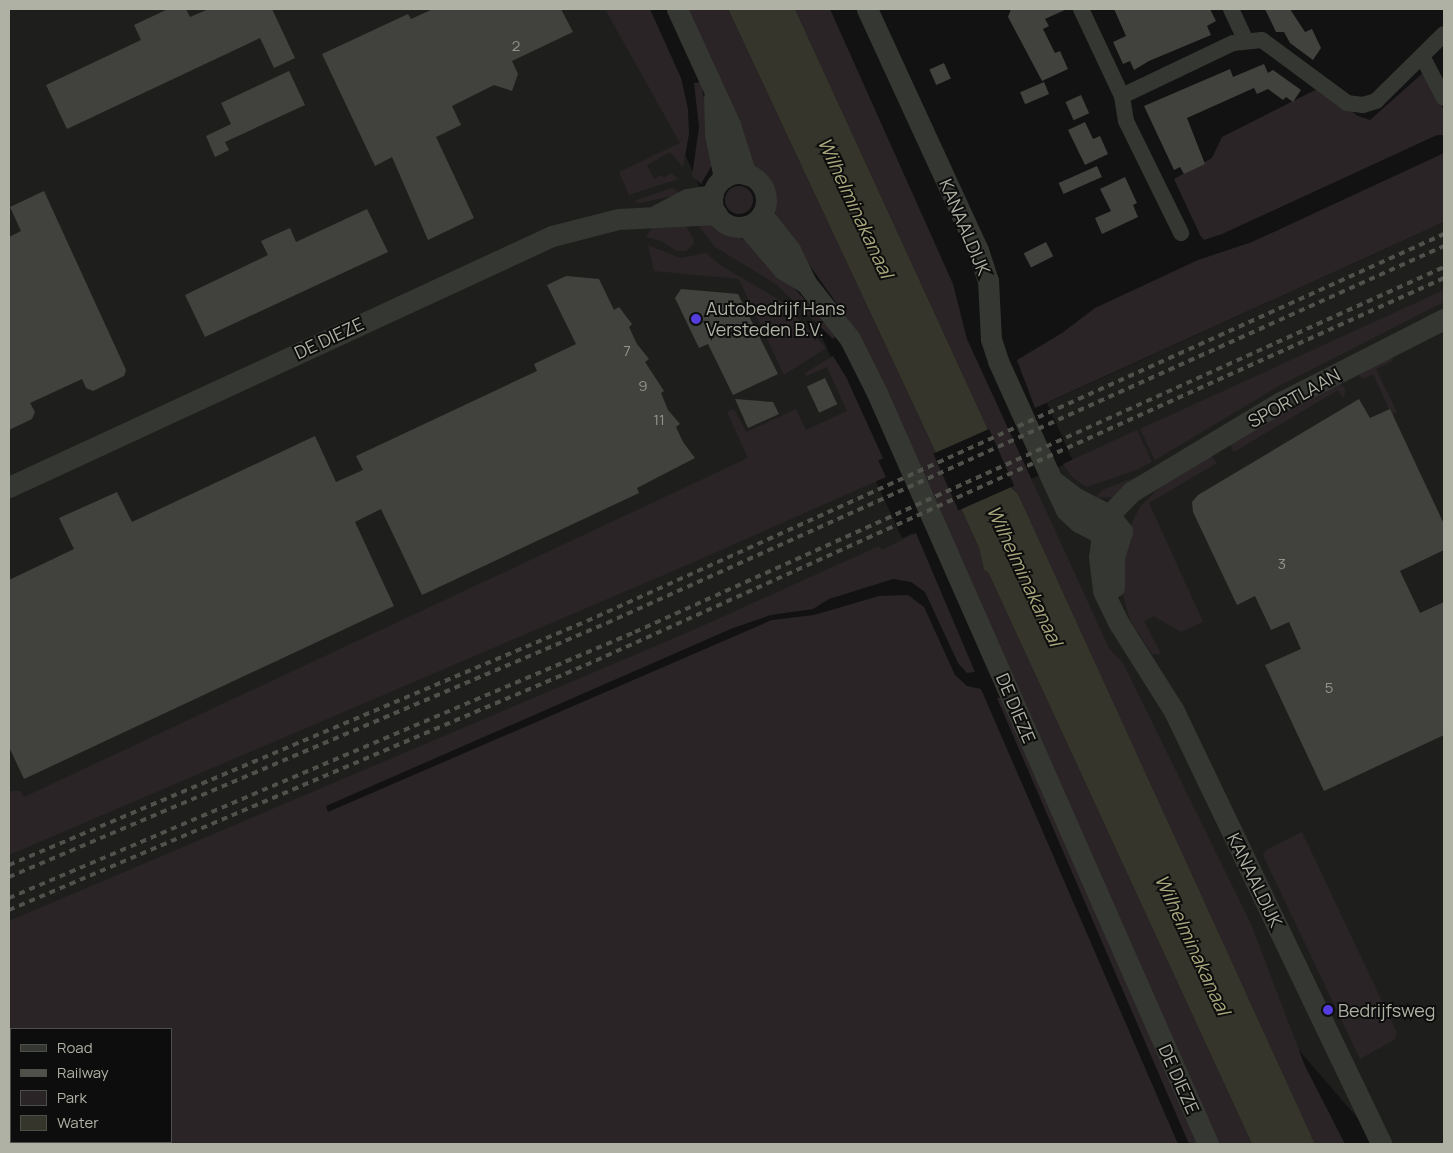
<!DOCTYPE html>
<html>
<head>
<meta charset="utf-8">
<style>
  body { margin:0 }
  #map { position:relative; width:1453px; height:1153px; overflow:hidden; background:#111211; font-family:Manrope,sans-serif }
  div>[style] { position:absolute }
  .built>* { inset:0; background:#1e1f1d }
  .green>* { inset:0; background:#2b2427 }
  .round { border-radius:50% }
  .water>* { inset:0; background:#36352b }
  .pier>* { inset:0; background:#111211; transform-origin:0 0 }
  .building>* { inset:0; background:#41423e; transform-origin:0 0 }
  .minor>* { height:16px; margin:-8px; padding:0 8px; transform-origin:8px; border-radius:8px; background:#353732 }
  .tertiary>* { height:21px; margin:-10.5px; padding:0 10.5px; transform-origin:10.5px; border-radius:10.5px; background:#353732 }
  .tertiary>.ring { margin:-10.5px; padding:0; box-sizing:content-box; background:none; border:21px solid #353732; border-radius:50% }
  .rail>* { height:4px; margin-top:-2px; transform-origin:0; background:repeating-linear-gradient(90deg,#50514b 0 6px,transparent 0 11px) }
  .dots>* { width:14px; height:14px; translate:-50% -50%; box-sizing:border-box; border:2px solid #0c0d0c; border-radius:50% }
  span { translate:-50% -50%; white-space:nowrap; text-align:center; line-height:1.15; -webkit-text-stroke:4px #0c0d0c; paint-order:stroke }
  .number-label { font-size:15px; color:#94958a }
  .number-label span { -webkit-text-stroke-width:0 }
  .street-label { font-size:18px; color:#afb1a4 }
  .poi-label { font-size:18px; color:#afb1a4 }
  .left { translate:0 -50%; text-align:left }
  .water-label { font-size:19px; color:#a9a77d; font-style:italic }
  .frame { position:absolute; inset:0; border:10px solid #afb1a4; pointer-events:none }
  .legend { position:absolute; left:10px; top:1028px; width:162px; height:115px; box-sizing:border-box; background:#0c0d0c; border:1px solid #4d4f49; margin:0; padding:6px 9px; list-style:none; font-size:15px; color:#afb1a4 }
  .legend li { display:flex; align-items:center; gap:10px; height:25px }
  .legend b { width:25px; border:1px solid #4d4f49 }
</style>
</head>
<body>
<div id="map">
  <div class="built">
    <i style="clip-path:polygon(9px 9px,621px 9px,701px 190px,808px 307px,886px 477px,876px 481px,902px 538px,913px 533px,918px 545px,800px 592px,9px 933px)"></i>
    <i style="clip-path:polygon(1444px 222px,1444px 1144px,1380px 1144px,1240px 982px,1018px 494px,1012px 487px,1073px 461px,1047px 403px)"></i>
  </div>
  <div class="green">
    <i style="clip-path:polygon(605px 9px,650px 9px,681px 78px,688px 109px,689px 134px,683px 167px,670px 152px,647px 165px,654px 179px,662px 175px,664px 178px,671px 173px,678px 179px,629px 195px,619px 172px,680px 143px)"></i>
    <i style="clip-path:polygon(688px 9px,728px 9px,936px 453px,979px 548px,984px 570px,988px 572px,1252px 1144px,1216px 1144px,852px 325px,776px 218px,772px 189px,755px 169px)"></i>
    <i style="clip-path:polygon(795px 9px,830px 9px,953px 284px,967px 339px,1109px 648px,1123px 663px,1251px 924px,1305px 1066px,1345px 1144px,1315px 1144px,1018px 494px,1012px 487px,985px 423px)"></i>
    <i style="clip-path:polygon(1423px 73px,1444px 110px,1444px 135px,1437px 135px,1222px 234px,1204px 240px,1200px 235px,1174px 179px,1212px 158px,1222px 137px,1319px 88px,1358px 116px,1370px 120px)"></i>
    <i style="clip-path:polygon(701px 82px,712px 139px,712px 165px,701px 184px,692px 176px,699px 127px,694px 83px)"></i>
    <i style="clip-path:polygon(1444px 153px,1444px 222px,1035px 408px,1017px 360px,1062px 333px,1095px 308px,1198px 260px,1252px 242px)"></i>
    <i class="round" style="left:725px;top:186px;width:28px;height:28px"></i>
    <i style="clip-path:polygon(672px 188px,681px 194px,640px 203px,634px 201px)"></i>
    <i style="clip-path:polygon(696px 223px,708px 223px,754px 245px,837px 334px,833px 339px,776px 284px,715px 247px)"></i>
    <i style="clip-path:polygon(686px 226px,693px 238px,693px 244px,686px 251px,677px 251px,661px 241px,646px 237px,653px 227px)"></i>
    <i style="clip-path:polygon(648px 245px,680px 258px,706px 253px,720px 265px,781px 301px,826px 348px,784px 375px,739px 279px,654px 271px)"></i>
    <i style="clip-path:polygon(1444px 290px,1444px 302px,1277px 387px,1155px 460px,1140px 429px)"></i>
    <i style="clip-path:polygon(833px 356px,846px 377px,883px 458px,878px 461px,886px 477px,680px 568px,9px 855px,9px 791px,20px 791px,24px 797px,748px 458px,727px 412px,734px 409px,746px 432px,796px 409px,806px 430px,847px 411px,827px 367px,806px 376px,805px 373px)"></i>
    <i style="clip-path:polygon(1389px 357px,1394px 360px,1376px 369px,1397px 412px,1392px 415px,1373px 374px,1363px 379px,1360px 376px,1360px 372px)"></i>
    <i style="clip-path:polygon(1339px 383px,1346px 390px,1343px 398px,1338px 390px,1234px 452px,1230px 444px,1296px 403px)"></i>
    <i style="clip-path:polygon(1137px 430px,1152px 462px,1136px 470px,1087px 487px,1073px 478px,1063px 464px)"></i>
    <i style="clip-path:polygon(1211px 456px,1217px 463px,1149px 503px,1203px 622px,1181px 632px,1154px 616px,1144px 621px,1161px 654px,1152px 654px,1130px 620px,1121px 588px,1128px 531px,1140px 507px,1159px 488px)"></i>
    <i style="clip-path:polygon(1138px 476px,1114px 497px,1095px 498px,1102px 490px)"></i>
    <i style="clip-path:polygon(evenodd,916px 533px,975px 672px,967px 673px,958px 663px,925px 592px,911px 582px,893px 579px,829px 599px,813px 609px,771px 615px,733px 628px,326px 806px,328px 812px,772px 620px,814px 615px,879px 596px,908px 595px,924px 607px,955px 675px,967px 686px,981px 689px,1178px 1144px,9px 1144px,9px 921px,698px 628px,879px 546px,882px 550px,916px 533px,171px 1029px,171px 1142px,11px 1142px,11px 1029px,171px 1029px)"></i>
    <i style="clip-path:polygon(997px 698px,1003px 698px,1198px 1144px,1189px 1144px)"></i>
    <i style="clip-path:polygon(1302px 832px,1397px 1033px,1394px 1040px,1360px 1059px,1263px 855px,1266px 850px)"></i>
  </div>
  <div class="water">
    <i style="clip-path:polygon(728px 9px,795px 9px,985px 423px,1011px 487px,1018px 494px,1315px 1144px,1252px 1144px,988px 572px,984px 570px,979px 548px,936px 453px)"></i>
  </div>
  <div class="pier">
    <i style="left:989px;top:429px;width:62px;height:61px;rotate:66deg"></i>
  </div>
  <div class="building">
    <i style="clip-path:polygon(168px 9px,186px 9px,190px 17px,209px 9px,272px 9px,295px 58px,274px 68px,260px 38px,67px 129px,46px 85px,141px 40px,134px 25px)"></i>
    <i style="clip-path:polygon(433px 9px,561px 9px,573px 32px,512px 61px,518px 74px,512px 91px,494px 85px,452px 106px,461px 125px,436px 137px,474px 218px,428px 240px,392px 157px,375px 166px,322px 54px,408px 14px,411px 19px)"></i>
    <i style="clip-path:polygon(1011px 9px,1067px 9px,1045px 19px,1049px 26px,1043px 29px,1055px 53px,1060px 51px,1068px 69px,1042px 81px,1008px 17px)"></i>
    <i style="clip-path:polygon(1114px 9px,1210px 9px,1216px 21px,1207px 26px,1211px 35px,1149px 61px,1134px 70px,1130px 61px,1123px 64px,1113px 42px,1126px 36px)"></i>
    <i style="clip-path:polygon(1265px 9px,1290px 9px,1305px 32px,1312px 29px,1321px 48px,1313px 60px,1290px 43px,1284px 32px,1276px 32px)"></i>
    <i style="left:944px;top:63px;width:17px;height:16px;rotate:66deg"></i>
    <i style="clip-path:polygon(1264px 64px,1268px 73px,1273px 70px,1301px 90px,1293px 102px,1286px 97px,1283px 100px,1268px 89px,1257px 94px,1254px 88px,1187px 118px,1205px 164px,1184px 174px,1180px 167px,1174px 170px,1144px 106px,1230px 69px,1233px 77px)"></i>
    <i style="clip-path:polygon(289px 71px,305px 105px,225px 142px,229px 150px,215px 157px,206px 136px,231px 124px,221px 103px)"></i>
    <i style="left:1044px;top:82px;width:13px;height:26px;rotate:67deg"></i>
    <i style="left:1081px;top:95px;width:20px;height:17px;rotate:66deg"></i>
    <i style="clip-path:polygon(1085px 122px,1093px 139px,1100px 136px,1108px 154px,1085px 165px,1068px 130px)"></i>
    <i style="left:1097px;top:166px;width:12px;height:42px;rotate:66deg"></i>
    <i style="clip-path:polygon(1125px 177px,1137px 203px,1133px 205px,1138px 217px,1102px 234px,1095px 218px,1111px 211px,1100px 189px)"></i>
    <i style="clip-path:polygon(44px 191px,126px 370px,124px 376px,93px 391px,86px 388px,82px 379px,30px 403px,35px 412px,32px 419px,9px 430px,9px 237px,21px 231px,10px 207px)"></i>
    <i style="clip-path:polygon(367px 209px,388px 252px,205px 337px,185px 295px,268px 255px,261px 241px,272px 236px,290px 228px,296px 242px)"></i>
    <i style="left:1046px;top:242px;width:16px;height:25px;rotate:63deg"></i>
    <i style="clip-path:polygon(566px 276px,599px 279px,614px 310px,619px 307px,632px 324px,629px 327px,637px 344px,649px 359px,645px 362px,664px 391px,661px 393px,668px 410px,680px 424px,676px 427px,683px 442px,695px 458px,637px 488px,639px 493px,422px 595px,381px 509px,355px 522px,394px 606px,24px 779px,9px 747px,9px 580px,74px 549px,59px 518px,117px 492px,132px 522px,315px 436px,336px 482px,363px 470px,356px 456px,537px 371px,534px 364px,576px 344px,547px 285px)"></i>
    <i style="clip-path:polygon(681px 289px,738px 294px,778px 374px,733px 395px,708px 344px,699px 348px,675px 298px)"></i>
    <i style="left:825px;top:378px;width:29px;height:20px;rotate:65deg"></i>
    <i style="clip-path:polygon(735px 399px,773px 402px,779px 414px,748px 428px)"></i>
    <i style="clip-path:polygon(1359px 399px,1370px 418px,1390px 409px,1444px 524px,1444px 550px,1400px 571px,1420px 613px,1444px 602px,1444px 735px,1324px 791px,1265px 665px,1301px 649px,1289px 622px,1271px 630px,1255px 596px,1237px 605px,1193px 512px,1192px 502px,1198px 495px)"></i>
  </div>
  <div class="minor">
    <i style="left:1081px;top:9px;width:96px;rotate:64.8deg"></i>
    <i style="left:1122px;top:96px;width:25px;rotate:81deg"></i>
    <i style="left:1126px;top:121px;width:125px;rotate:63.8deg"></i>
    <i style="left:1231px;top:9px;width:33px;rotate:65deg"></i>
    <i style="left:1422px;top:56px;width:47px;rotate:62.4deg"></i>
    <i style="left:1122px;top:96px;width:123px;rotate:-25.5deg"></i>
    <i style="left:1233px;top:43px;width:29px;rotate:-6deg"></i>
    <i style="left:1262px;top:40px;width:106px;rotate:36.5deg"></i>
    <i style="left:1347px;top:103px;width:16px;rotate:7deg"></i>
    <i style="left:1363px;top:105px;width:14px;rotate:-17deg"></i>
    <i style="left:1376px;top:101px;width:95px;rotate:-44.6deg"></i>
  </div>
  <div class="tertiary">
    <i style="left:677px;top:9px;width:128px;rotate:65.4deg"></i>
    <i style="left:730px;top:125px;width:52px;rotate:72.3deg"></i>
    <i style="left:867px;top:9px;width:265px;rotate:65.3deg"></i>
    <i style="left:978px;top:250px;width:32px;rotate:72deg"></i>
    <i style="left:988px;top:280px;width:59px;rotate:87.1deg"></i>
    <i style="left:991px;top:339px;width:23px;rotate:72deg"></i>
    <i style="left:998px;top:361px;width:131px;rotate:65.6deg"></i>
    <i style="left:1052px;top:480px;width:33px;rotate:65deg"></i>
    <i style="left:1066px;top:510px;width:18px;rotate:43deg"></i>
    <i style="left:1079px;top:522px;width:26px;rotate:28deg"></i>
    <i style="left:1102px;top:534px;width:23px;rotate:97deg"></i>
    <i style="left:1099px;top:557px;width:34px;rotate:83deg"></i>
    <i style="left:1103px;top:591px;width:34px;rotate:64deg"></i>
    <i style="left:1118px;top:622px;width:105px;rotate:57.8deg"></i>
    <i style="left:1174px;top:711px;width:480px;rotate:64.4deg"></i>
    <i style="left:714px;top:98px;width:36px;rotate:88deg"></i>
    <i style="left:715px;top:134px;width:45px;rotate:78.4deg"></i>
    <i class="ring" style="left:712px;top:173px;width:33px;height:33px"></i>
    <i style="left:762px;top:214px;width:46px;rotate:52.1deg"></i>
    <i style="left:790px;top:250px;width:37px;rotate:64deg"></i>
    <i style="left:806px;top:283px;width:71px;rotate:51.8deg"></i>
    <i style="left:850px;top:339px;width:60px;rotate:63.4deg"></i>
    <i style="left:877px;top:393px;width:821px;rotate:66.21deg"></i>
    <i style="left:657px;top:215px;width:34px;rotate:-28deg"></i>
    <i style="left:687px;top:199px;width:26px;rotate:-9deg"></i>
    <i style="left:746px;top:226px;width:57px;rotate:49.3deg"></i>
    <i style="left:783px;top:269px;width:27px;rotate:31deg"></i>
    <i style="left:1056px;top:483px;width:25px;rotate:37deg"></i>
    <i style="left:1076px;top:498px;width:37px;rotate:27deg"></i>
    <i style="left:1109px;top:515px;width:21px;rotate:51deg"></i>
    <i style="left:1122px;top:531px;width:28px;rotate:107deg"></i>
    <i style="left:1114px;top:558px;width:29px;rotate:90deg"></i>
    <i style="left:9px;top:487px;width:598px;rotate:-24.81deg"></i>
    <i style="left:552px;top:236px;width:68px;rotate:-14.4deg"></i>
    <i style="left:618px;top:219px;width:99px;rotate:-2.9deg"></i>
    <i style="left:1102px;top:534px;width:20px;rotate:-70deg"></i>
    <i style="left:1109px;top:515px;width:32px;rotate:-46deg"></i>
    <i style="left:1131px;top:492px;width:175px;rotate:-31deg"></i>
    <i style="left:1281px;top:402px;width:183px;rotate:-27deg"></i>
  </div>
  <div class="rail">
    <i style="left:9px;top:865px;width:627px;rotate:-22.89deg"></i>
    <i style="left:587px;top:621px;width:940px;rotate:-24.3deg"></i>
    <i style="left:9px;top:877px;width:650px;rotate:-23.01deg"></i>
    <i style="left:607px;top:623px;width:918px;rotate:-24.25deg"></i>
    <i style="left:9px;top:898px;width:680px;rotate:-23.02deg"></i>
    <i style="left:635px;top:632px;width:888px;rotate:-24.28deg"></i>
    <i style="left:9px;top:910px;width:627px;rotate:-23.01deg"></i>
    <i style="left:586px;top:665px;width:941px;rotate:-24.28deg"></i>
  </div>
  <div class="dots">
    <i style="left:696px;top:319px;background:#543dde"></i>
    <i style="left:1328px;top:1010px;background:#543dde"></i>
  </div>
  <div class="number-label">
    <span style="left:516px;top:46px">2</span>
    <span style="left:627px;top:351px">7</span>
    <span style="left:643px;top:386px">9</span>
    <span style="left:659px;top:420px">11</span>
    <span style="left:1282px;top:564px">3</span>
    <span style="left:1329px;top:688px">5</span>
  </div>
  <div class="street-label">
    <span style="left:965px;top:227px;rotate:67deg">KANAALDIJK</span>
    <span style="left:329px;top:338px;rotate:-25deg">DE DIEZE</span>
    <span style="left:1294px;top:398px;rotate:-29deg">SPORTLAAN</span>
    <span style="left:1016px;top:708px;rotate:67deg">DE DIEZE</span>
    <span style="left:1255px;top:880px;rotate:64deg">KANAALDIJK</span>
    <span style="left:1179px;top:1079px;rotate:66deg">DE DIEZE</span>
  </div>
  <div class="poi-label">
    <span class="left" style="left:706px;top:319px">Autobedrijf Hans<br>Versteden B.V.</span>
    <span class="left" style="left:1338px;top:1010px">Bedrijfsweg</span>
  </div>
  <div class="water-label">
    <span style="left:855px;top:208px;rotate:65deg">Wilhelminakanaal</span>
    <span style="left:1024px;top:576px;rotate:65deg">Wilhelminakanaal</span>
    <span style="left:1192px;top:945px;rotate:65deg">Wilhelminakanaal</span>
  </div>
  <div class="frame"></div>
  <ul class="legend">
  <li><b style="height:6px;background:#353732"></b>Road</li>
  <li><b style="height:6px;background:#50514b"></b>Railway</li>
  <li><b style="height:14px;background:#2b2427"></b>Park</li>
  <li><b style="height:14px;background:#36352b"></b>Water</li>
  </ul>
</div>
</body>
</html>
